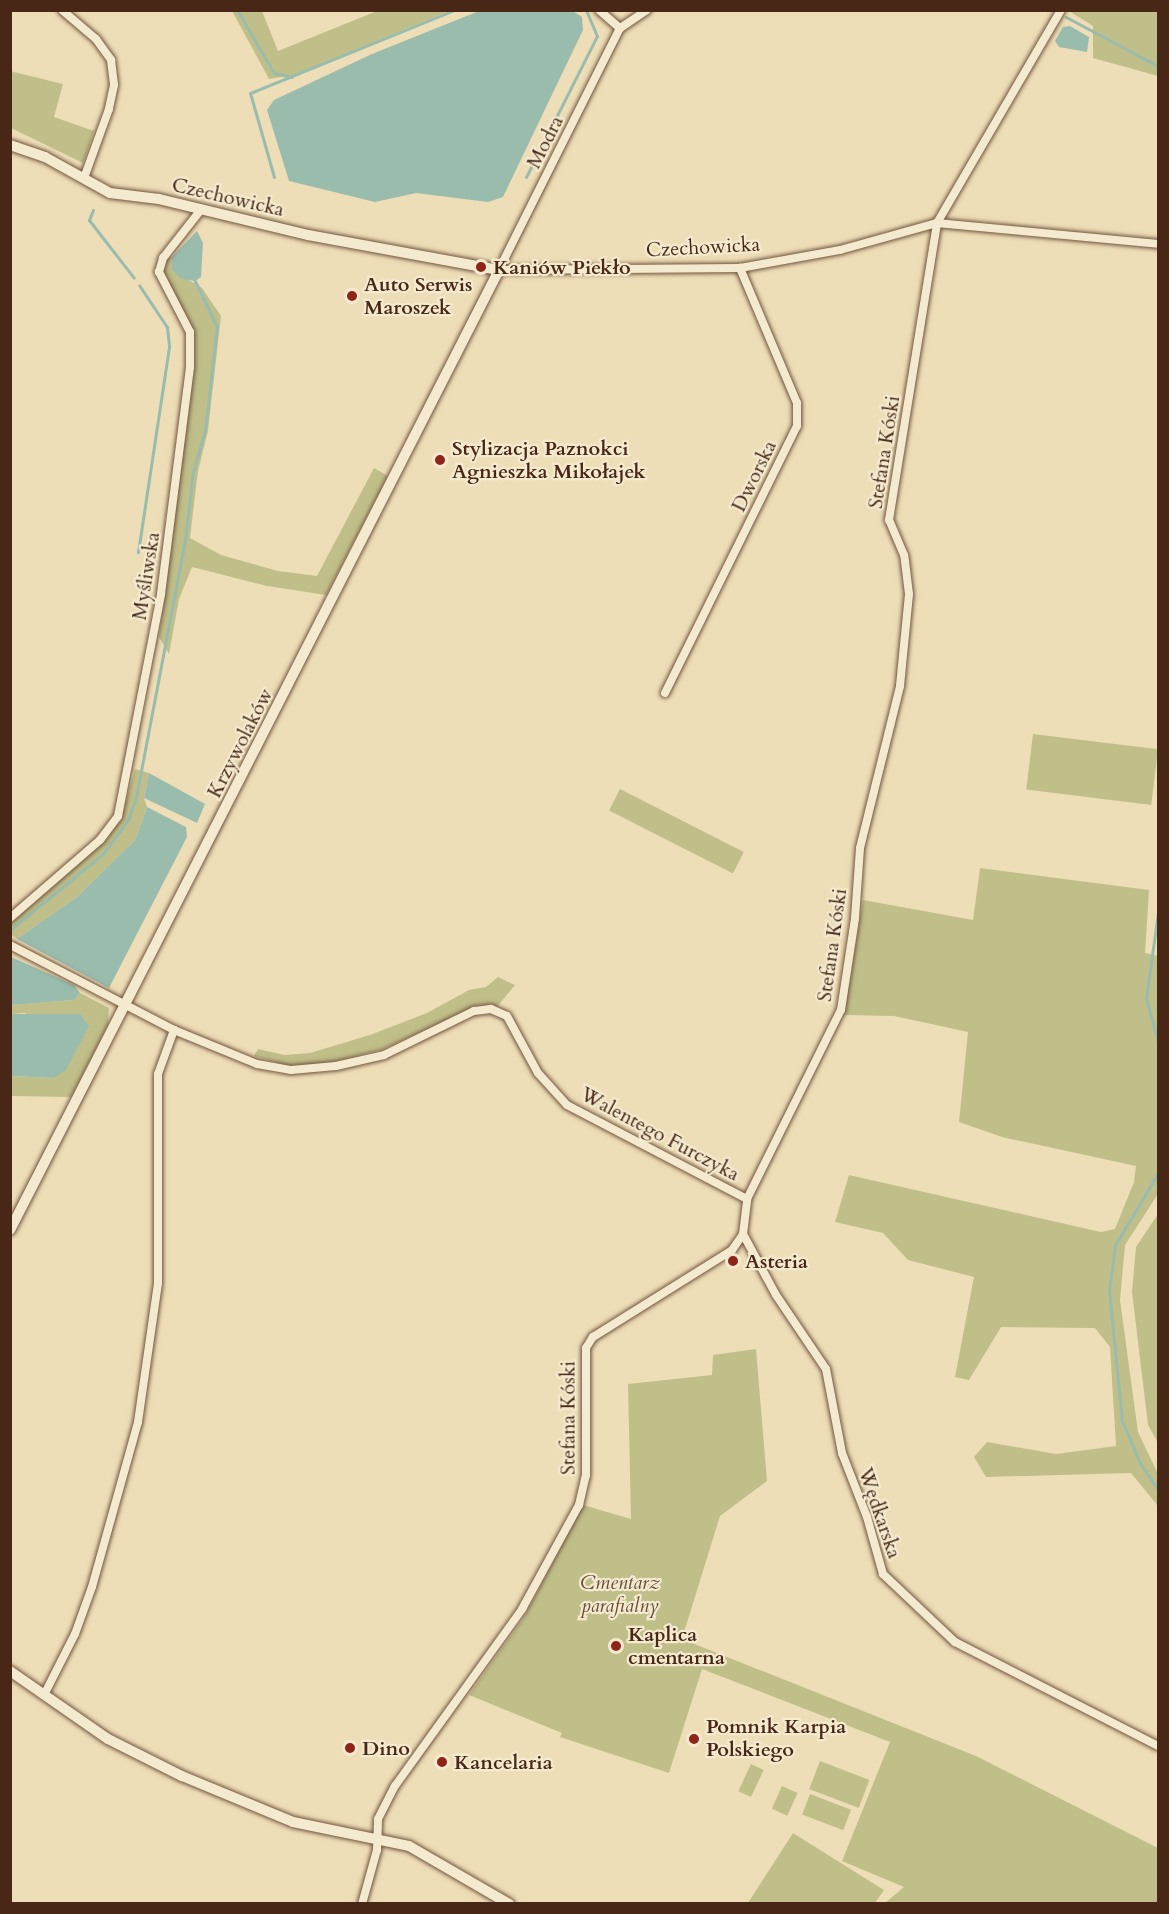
<!DOCTYPE html>
<html>
<head>
<meta charset="utf-8">
<style>
  body { margin:0 }
  #map { position:relative; width:1169px; height:1914px; overflow:hidden; background:#eedeb7; font-family:Cardo,serif }
  div>[style] { position:absolute }
  .green>* { inset:0; background:#c0bf89; transform-origin:0 0 }
  .water>* { inset:0; background:#99bcad }
  .stream>* { height:3px; margin:-1.5px; padding:0 1.5px; transform-origin:1.5px; border-radius:1.5px; background:#99bcad }
  .roads { filter:drop-shadow(0 0 2px #72553f) drop-shadow(0 0 2px #72553f) }
  .street>* { height:8px; margin:-4px; padding:0 4px; transform-origin:4px; border-radius:4px; background:#f4ead0 }
  .secondary>* { height:10px; margin:-5px; padding:0 5px; transform-origin:5px; border-radius:5px; background:#f4ead0 }
  .dots>* { width:16px; height:16px; translate:-50% -50%; box-sizing:border-box; border:3px solid #f4ead0; border-radius:50% }
  span { translate:-50% -50%; white-space:nowrap; text-align:center; line-height:1.15; -webkit-text-stroke:4.5px #f4ead0; paint-order:stroke }
  .street-label { font-size:20px; color:#482717 }
  .poi-label { font-size:20px; color:#482717; font-weight:700 }
  .left { translate:0 -50%; text-align:left }
  .park-label { font-size:20px; color:#664d34; font-style:italic }
  .frame { position:absolute; inset:0; border:12px solid #482717; pointer-events:none }
</style>
</head>
<body>
<div id="map">
  <div class="green">
    <i style="clip-path:polygon(232px 11px,262px 11px,278px 51px,377px 11px,449px 11px,294px 75px,269px 79px)"></i>
    <i style="clip-path:polygon(1069px 11px,1158px 11px,1158px 76px,1093px 58px,1093px 26px)"></i>
    <i style="clip-path:polygon(10px 71px,63px 84px,54px 117px,94px 131px,83px 163px,11px 128px)"></i>
    <i style="clip-path:polygon(172px 257px,172px 270px,202px 288px,221px 316px,208px 431px,198px 471px,190px 538px,221px 555px,278px 571px,317px 576px,374px 468px,388px 476px,326px 595px,267px 586px,192px 567px,179px 599px,169px 654px,159px 637px,194px 367px,194px 332px,163px 270px,165px 259px)"></i>
    <i style="left:1033px;top:734px;width:126px;height:56px;rotate:7deg"></i>
    <i style="clip-path:polygon(135px 769px,149px 773px,144px 798px,147px 807px,135px 840px,77px 897px,17px 939px,11px 934px,11px 923px,105px 841px,122px 816px)"></i>
    <i style="left:620px;top:789px;width:139px;height:24px;rotate:27deg"></i>
    <i style="clip-path:polygon(980px 868px,1149px 890px,1145px 953px,1158px 956px,1158px 1194px,1125px 1245px,1120px 1300px,1138px 1432px,1158px 1474px,1158px 1506px,1131px 1473px,986px 1477px,974px 1457px,987px 1442px,1056px 1454px,1116px 1446px,1110px 1347px,1095px 1328px,1001px 1327px,969px 1380px,955px 1377px,974px 1277px,908px 1260px,883px 1233px,835px 1222px,849px 1175px,1101px 1232px,1115px 1229px,1134px 1182px,1136px 1166px,1002px 1137px,959px 1122px,968px 1032px,894px 1016px,844px 1015px,863px 900px,973px 920px)"></i>
    <i style="clip-path:polygon(498px 977px,515px 985px,497px 1007px,490px 1004px,472px 1008px,383px 1049px,337px 1061px,294px 1067px,254px 1056px,258px 1049px,285px 1055px,310px 1053px,370px 1035px,427px 1013px,469px 990px,486px 987px)"></i>
    <i style="clip-path:polygon(80px 993px,109px 1008px,108px 1025px,71px 1097px,11px 1096px,11px 1076px,54px 1078px,25px 1013px,11px 1014px,11px 1005px,74px 1000px)"></i>
    <i style="clip-path:polygon(1158px 1214px,1158px 1443px,1148px 1425px,1132px 1292px,1136px 1247px)"></i>
    <i style="clip-path:polygon(756px 1349px,767px 1481px,720px 1516px,682px 1639px,976px 1756px,1158px 1848px,1158px 1903px,885px 1903px,904px 1887px,842px 1861px,890px 1742px,702px 1669px,669px 1773px,560px 1737px,562px 1733px,469px 1695px,523px 1619px,583px 1505px,631px 1519px,628px 1384px,712px 1375px,713px 1355px)"></i>
    <i style="left:820px;top:1761px;width:53px;height:30px;rotate:21deg"></i>
    <i style="left:751px;top:1764px;width:14px;height:30px;rotate:25deg"></i>
    <i style="left:782px;top:1786px;width:17px;height:25px;rotate:24deg"></i>
    <i style="left:810px;top:1794px;width:44px;height:22px;rotate:21deg"></i>
    <i style="clip-path:polygon(793px 1833px,884px 1890px,875px 1903px,748px 1903px)"></i>
  </div>
  <div class="water">
    <i style="clip-path:polygon(479px 11px,573px 11px,582px 17px,583px 30px,503px 197px,488px 202px,416px 193px,375px 202px,289px 181px,267px 110px,274px 100px,372px 54px)"></i>
    <i style="clip-path:polygon(1070px 26px,1089px 37px,1087px 52px,1059px 47px,1055px 41px,1063px 27px)"></i>
    <i style="clip-path:polygon(197px 231px,203px 243px,201px 277px,195px 281px,182px 279px,172px 270px,172px 257px)"></i>
    <i style="clip-path:polygon(149px 773px,205px 804px,197px 823px,144px 798px)"></i>
    <i style="clip-path:polygon(147px 807px,186px 827px,187px 837px,109px 988px,17px 939px,77px 897px,135px 840px)"></i>
    <i style="clip-path:polygon(11px 957px,74px 985px,80px 993px,74px 1000px,11px 1005px)"></i>
    <i style="clip-path:polygon(11px 1014px,80px 1014px,89px 1026px,66px 1070px,54px 1078px,11px 1076px)"></i>
  </div>
  <div class="stream">
    <i style="left:237px;top:10px;width:73px;rotate:59.6deg"></i>
    <i style="left:274px;top:73px;width:18px;rotate:13deg"></i>
    <i style="left:1066px;top:17px;width:104px;rotate:28deg"></i>
    <i style="left:274px;top:177px;width:87px;rotate:-105.9deg"></i>
    <i style="left:250px;top:93px;width:220px;rotate:-22.1deg"></i>
    <i style="left:526px;top:177px;width:158px;rotate:-63.3deg"></i>
    <i style="left:597px;top:36px;width:28px;rotate:-113deg"></i>
    <i style="left:93px;top:210px;width:11px;rotate:112deg"></i>
    <i style="left:89px;top:220px;width:73px;rotate:52.2deg"></i>
    <i style="left:138px;top:552px;width:208px;rotate:-81.4deg"></i>
    <i style="left:169px;top:346px;width:19px;rotate:-96deg"></i>
    <i style="left:167px;top:327px;width:50px;rotate:-123.7deg"></i>
    <i style="left:1158px;top:912px;width:87px;rotate:97.9deg"></i>
    <i style="left:1146px;top:998px;width:46px;rotate:74.7deg"></i>
    <i style="left:10px;top:930px;width:120px;rotate:-39.3deg"></i>
    <i style="left:103px;top:854px;width:42px;rotate:-53.7deg"></i>
    <i style="left:128px;top:820px;width:24px;rotate:-71deg"></i>
    <i style="left:136px;top:797px;width:261px;rotate:-79.2deg"></i>
    <i style="left:185px;top:541px;width:69px;rotate:-83.4deg"></i>
    <i style="left:193px;top:472px;width:44px;rotate:-74.1deg"></i>
    <i style="left:205px;top:430px;width:104px;rotate:-83.4deg"></i>
    <i style="left:217px;top:327px;width:51px;rotate:-115.6deg"></i>
    <i style="left:1158px;top:1173px;width:84px;rotate:120.8deg"></i>
    <i style="left:1115px;top:1245px;width:46px;rotate:97.4deg"></i>
    <i style="left:1109px;top:1291px;width:131px;rotate:84.3deg"></i>
    <i style="left:1122px;top:1421px;width:46px;rotate:66.8deg"></i>
    <i style="left:1140px;top:1463px;width:32px;rotate:56deg"></i>
  </div>
  <div class="roads">
    <div class="street">
      <i style="left:62px;top:10px;width:45px;rotate:40.5deg"></i>
      <i style="left:96px;top:39px;width:26px;rotate:54deg"></i>
      <i style="left:111px;top:60px;width:25px;rotate:83deg"></i>
      <i style="left:114px;top:85px;width:25px;rotate:102deg"></i>
      <i style="left:109px;top:109px;width:73px;rotate:109.9deg"></i>
      <i style="left:599px;top:10px;width:28px;rotate:41deg"></i>
      <i style="left:647px;top:10px;width:32px;rotate:146deg"></i>
      <i style="left:620px;top:28px;width:271px;rotate:116.6deg"></i>
      <i style="left:499px;top:270px;width:241px;rotate:-0.5deg"></i>
      <i style="left:740px;top:268px;width:102px;rotate:-10.2deg"></i>
      <i style="left:840px;top:250px;width:101px;rotate:-15.6deg"></i>
      <i style="left:937px;top:223px;width:222px;rotate:5.4deg"></i>
      <i style="left:665px;top:693px;width:298px;rotate:-63.7deg"></i>
      <i style="left:797px;top:426px;width:23px;rotate:-90deg"></i>
      <i style="left:797px;top:403px;width:147px;rotate:-112.9deg"></i>
      <i style="left:10px;top:918px;width:119px;rotate:-40.9deg"></i>
      <i style="left:100px;top:840px;width:30px;rotate:-53deg"></i>
      <i style="left:118px;top:816px;width:226px;rotate:-79deg"></i>
      <i style="left:161px;top:594px;width:229px;rotate:-82.7deg"></i>
      <i style="left:190px;top:367px;width:35px;rotate:-90deg"></i>
      <i style="left:190px;top:332px;width:68px;rotate:-117.3deg"></i>
      <i style="left:159px;top:272px;width:15px;rotate:-74deg"></i>
      <i style="left:163px;top:258px;width:60px;rotate:-51.8deg"></i>
      <i style="left:10px;top:945px;width:185px;rotate:27.4deg"></i>
      <i style="left:174px;top:1030px;width:90px;rotate:22.3deg"></i>
      <i style="left:257px;top:1064px;width:35px;rotate:10deg"></i>
      <i style="left:291px;top:1070px;width:45px;rotate:-5.1deg"></i>
      <i style="left:336px;top:1066px;width:49px;rotate:-12.9deg"></i>
      <i style="left:384px;top:1055px;width:100px;rotate:-26.1deg"></i>
      <i style="left:474px;top:1011px;width:17px;rotate:-7deg"></i>
      <i style="left:491px;top:1009px;width:17px;rotate:24deg"></i>
      <i style="left:507px;top:1016px;width:65px;rotate:61.5deg"></i>
      <i style="left:538px;top:1073px;width:43px;rotate:47.8deg"></i>
      <i style="left:567px;top:1105px;width:203px;rotate:27.6deg"></i>
      <i style="left:743px;top:1234px;width:69px;rotate:61.6deg"></i>
      <i style="left:776px;top:1295px;width:89px;rotate:56deg"></i>
      <i style="left:826px;top:1369px;width:86px;rotate:79.2deg"></i>
      <i style="left:842px;top:1453px;width:69px;rotate:68.7deg"></i>
      <i style="left:867px;top:1517px;width:59px;rotate:74.3deg"></i>
      <i style="left:883px;top:1574px;width:99px;rotate:43.4deg"></i>
      <i style="left:955px;top:1642px;width:228px;rotate:27.1deg"></i>
      <i style="left:44px;top:1695px;width:68px;rotate:-63.1deg"></i>
      <i style="left:75px;top:1634px;width:50px;rotate:-70.1deg"></i>
      <i style="left:92px;top:1587px;width:171px;rotate:-74.4deg"></i>
      <i style="left:138px;top:1422px;width:140px;rotate:-81.8deg"></i>
      <i style="left:158px;top:1283px;width:209px;rotate:-90deg"></i>
      <i style="left:158px;top:1074px;width:47px;rotate:-70deg"></i>
      <i style="left:362px;top:1904px;width:56px;rotate:-74.5deg"></i>
      <i style="left:377px;top:1850px;width:31px;rotate:-88deg"></i>
      <i style="left:378px;top:1819px;width:37px;rotate:-63deg"></i>
      <i style="left:395px;top:1786px;width:218px;rotate:-54.3deg"></i>
      <i style="left:522px;top:1609px;width:119px;rotate:-61.3deg"></i>
      <i style="left:579px;top:1505px;width:31px;rotate:-77deg"></i>
      <i style="left:586px;top:1475px;width:127px;rotate:-90deg"></i>
      <i style="left:586px;top:1348px;width:13px;rotate:-58deg"></i>
      <i style="left:593px;top:1337px;width:164px;rotate:-32deg"></i>
      <i style="left:732px;top:1250px;width:19px;rotate:-55deg"></i>
      <i style="left:743px;top:1234px;width:35px;rotate:-83deg"></i>
      <i style="left:747px;top:1199px;width:211px;rotate:-63.6deg"></i>
      <i style="left:841px;top:1010px;width:93px;rotate:-81.3deg"></i>
      <i style="left:855px;top:918px;width:70px;rotate:-85.9deg"></i>
      <i style="left:860px;top:848px;width:167px;rotate:-76.1deg"></i>
      <i style="left:900px;top:686px;width:92px;rotate:-84.4deg"></i>
      <i style="left:909px;top:594px;width:39px;rotate:-97deg"></i>
      <i style="left:904px;top:555px;width:38px;rotate:-113deg"></i>
      <i style="left:889px;top:520px;width:301px;rotate:-80.8deg"></i>
      <i style="left:937px;top:223px;width:246px;rotate:-59.8deg"></i>
    </div>
    <div class="secondary">
      <i style="left:10px;top:145px;width:37px;rotate:19deg"></i>
      <i style="left:45px;top:157px;width:74px;rotate:29deg"></i>
      <i style="left:110px;top:193px;width:49px;rotate:7deg"></i>
      <i style="left:159px;top:199px;width:153px;rotate:13.6deg"></i>
      <i style="left:308px;top:235px;width:194px;rotate:10.4deg"></i>
      <i style="left:499px;top:270px;width:1077px;rotate:116.99deg"></i>
      <i style="left:10px;top:1671px;width:119px;rotate:34.8deg"></i>
      <i style="left:108px;top:1739px;width:83px;rotate:26.6deg"></i>
      <i style="left:182px;top:1776px;width:120px;rotate:22.5deg"></i>
      <i style="left:293px;top:1822px;width:118px;rotate:11.7deg"></i>
      <i style="left:409px;top:1846px;width:116px;rotate:30.1deg"></i>
    </div>
  </div>
  <div class="dots">
    <i style="left:481px;top:267px;background:#8f2418"></i>
    <i style="left:352px;top:296px;background:#8f2418"></i>
    <i style="left:440px;top:460px;background:#8f2418"></i>
    <i style="left:733px;top:1261px;background:#8f2418"></i>
    <i style="left:616px;top:1646px;background:#8f2418"></i>
    <i style="left:694px;top:1739px;background:#8f2418"></i>
    <i style="left:350px;top:1748px;background:#8f2418"></i>
    <i style="left:442px;top:1762px;background:#8f2418"></i>
  </div>
  <div class="street-label">
    <span style="left:545px;top:142px;rotate:-63deg">Modra</span>
    <span style="left:228px;top:197px;rotate:13deg">Czechowicka</span>
    <span style="left:703px;top:247px;rotate:-3deg">Czechowicka</span>
    <span style="left:884px;top:452px;rotate:-81deg">Stefana Kóski</span>
    <span style="left:754px;top:476px;rotate:-64deg">Dworska</span>
    <span style="left:146px;top:576px;rotate:-81deg">Myśliwska</span>
    <span style="left:240px;top:743px;rotate:-63deg">Krzywolaków</span>
    <span style="left:832px;top:945px;rotate:-82deg">Stefana Kóski</span>
    <span style="left:660px;top:1134px;rotate:28deg">Walentego Furczyka</span>
    <span style="left:568px;top:1418px;rotate:-90deg">Stefana Kóski</span>
    <span style="left:880px;top:1513px;rotate:71deg">Wędkarska</span>
  </div>
  <div class="poi-label">
    <span class="left" style="left:493px;top:267px">Kaniów Piekło</span>
    <span class="left" style="left:364px;top:296px">Auto Serwis<br>Maroszek</span>
    <span class="left" style="left:452px;top:460px">Stylizacja Paznokci<br>Agnieszka Mikołajek</span>
    <span class="left" style="left:745px;top:1261px">Asteria</span>
    <span class="left" style="left:628px;top:1646px">Kaplica<br>cmentarna</span>
    <span class="left" style="left:706px;top:1738px">Pomnik Karpia<br>Polskiego</span>
    <span class="left" style="left:362px;top:1748px">Dino</span>
    <span class="left" style="left:454px;top:1762px">Kancelaria</span>
  </div>
  <div class="park-label">
    <span style="left:620px;top:1594px">Cmentarz<br>parafialny</span>
  </div>
  <div class="frame"></div>
</div>
</body>
</html>
